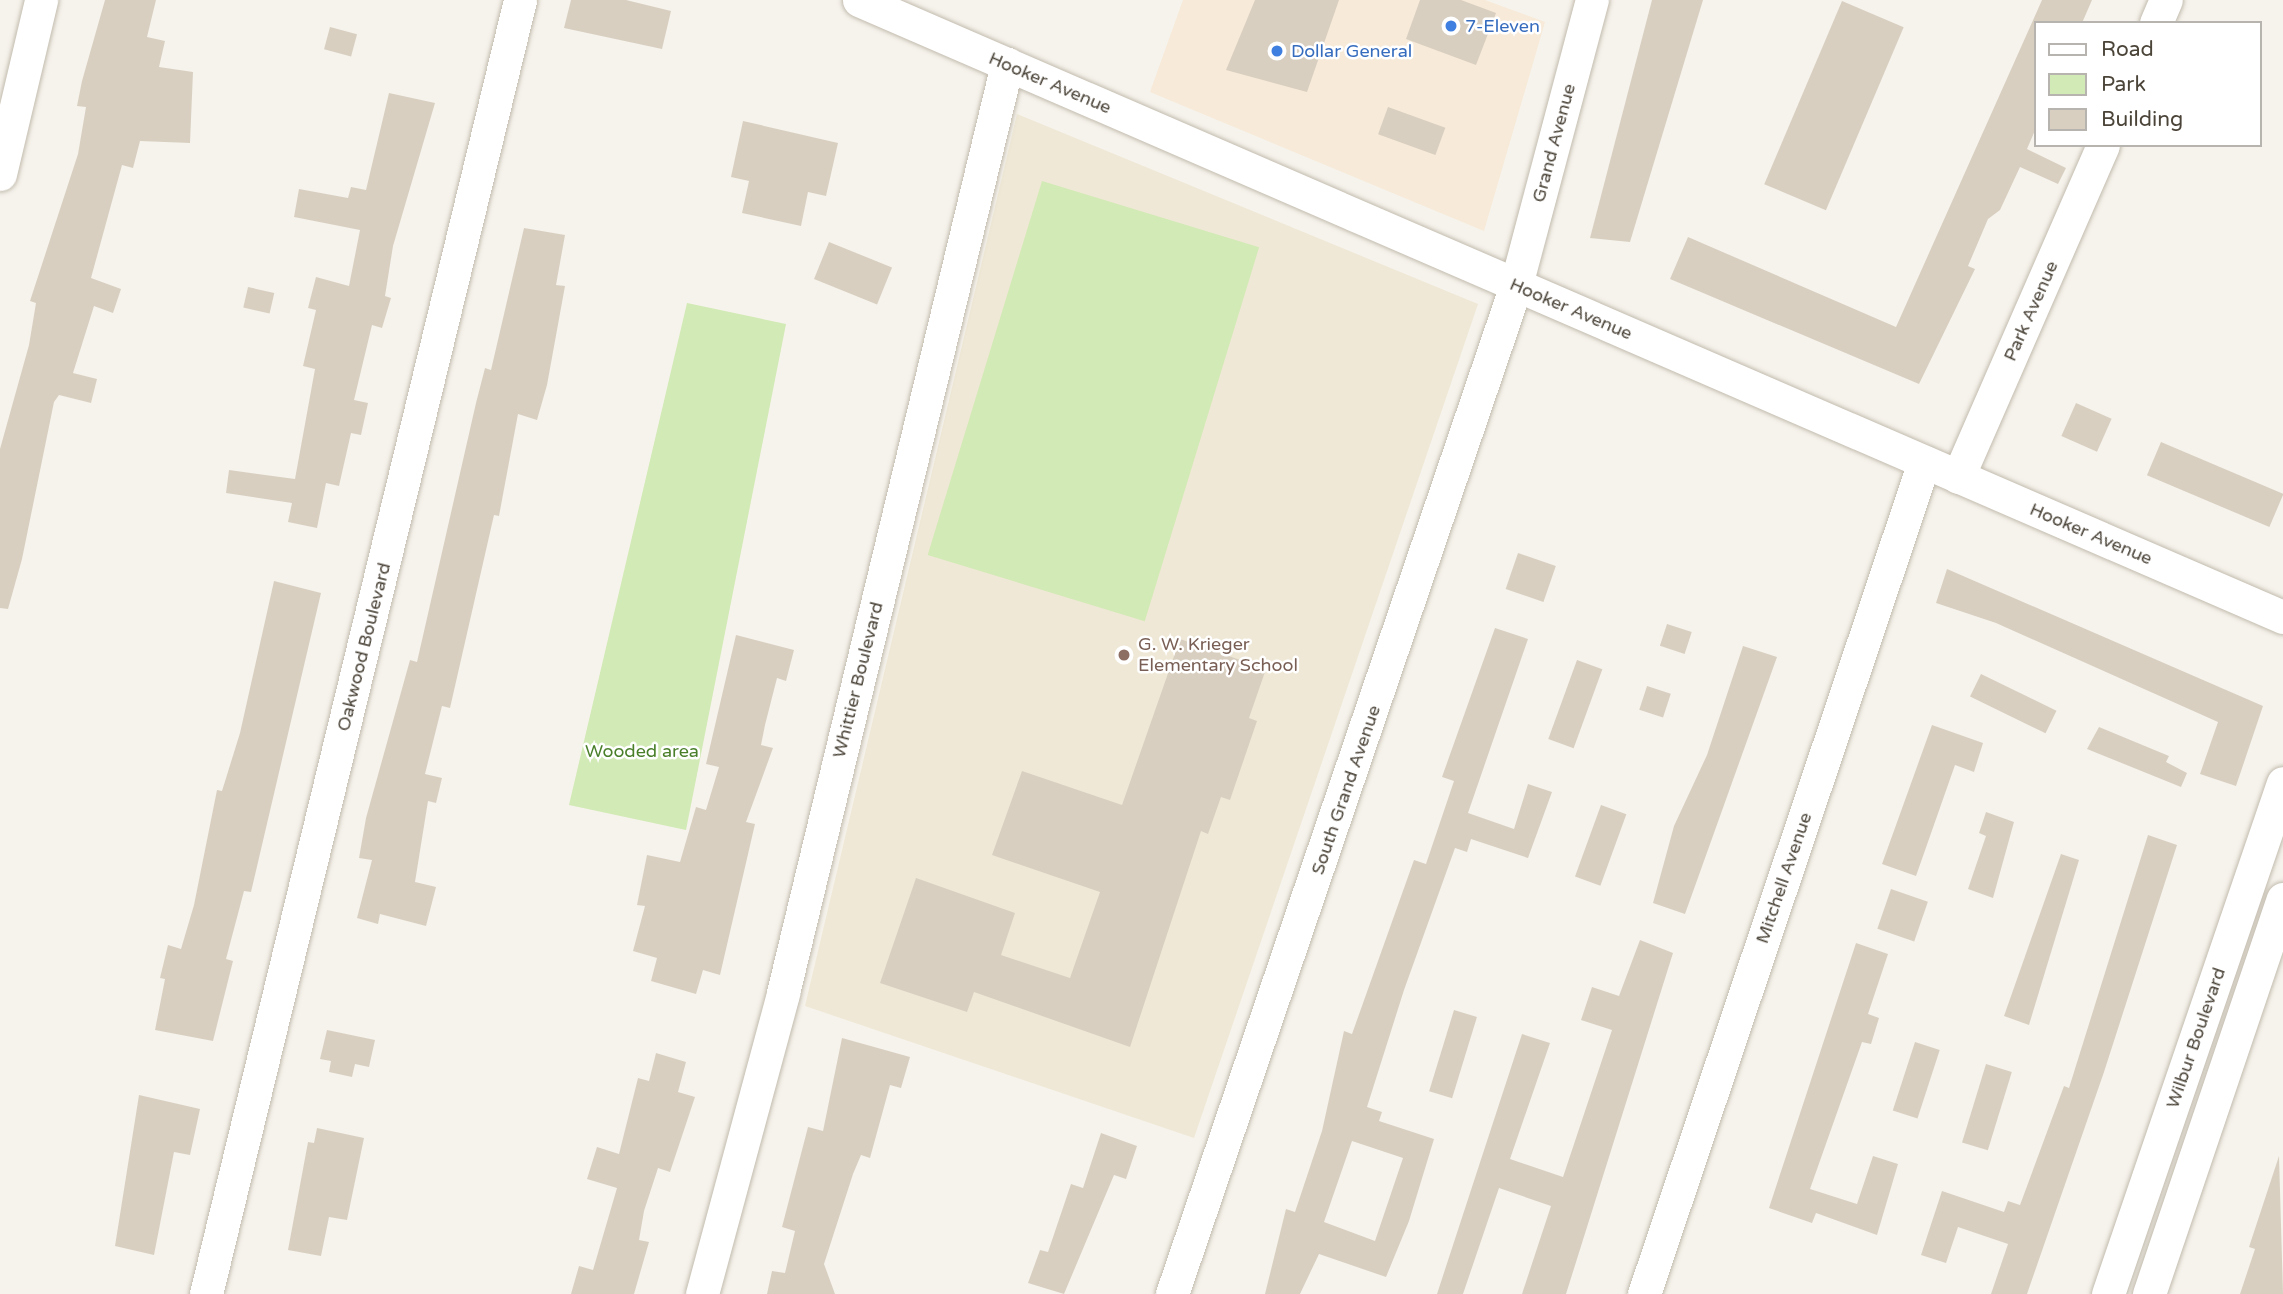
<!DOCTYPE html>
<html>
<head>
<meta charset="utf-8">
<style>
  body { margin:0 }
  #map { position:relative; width:2283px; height:1294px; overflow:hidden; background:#f6f3ec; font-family:"Varela Round",sans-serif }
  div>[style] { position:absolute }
  .commercial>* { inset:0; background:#f7ead8 }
  .education>* { inset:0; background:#efe8d6 }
  .green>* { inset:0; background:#d2eab5; transform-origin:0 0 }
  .building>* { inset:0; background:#d8cfc1; transform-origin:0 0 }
  .roads { filter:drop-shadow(0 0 2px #c2bbae) drop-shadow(0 0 2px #c2bbae) }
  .minor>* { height:33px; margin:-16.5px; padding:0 16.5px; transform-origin:16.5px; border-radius:16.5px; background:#fff }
  .dots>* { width:19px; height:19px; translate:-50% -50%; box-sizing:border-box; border:4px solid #fff; border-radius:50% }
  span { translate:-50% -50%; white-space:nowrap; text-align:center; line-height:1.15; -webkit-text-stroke:5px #fff; paint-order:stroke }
  .shop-label { font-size:18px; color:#366cbe }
  .left { translate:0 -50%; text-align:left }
  .street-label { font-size:18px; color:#4b4439 }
  .education-label { font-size:18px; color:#785e54 }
  .park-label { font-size:18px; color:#4a7f2a }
  .legend { position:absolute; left:2034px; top:21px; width:228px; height:126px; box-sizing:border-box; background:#fff; border:2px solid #b7b4b0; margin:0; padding:9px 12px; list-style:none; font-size:21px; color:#4b4439 }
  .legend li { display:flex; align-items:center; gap:14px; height:35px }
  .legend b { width:35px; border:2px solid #b7b4b0 }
</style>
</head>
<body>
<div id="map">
  <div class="commercial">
    <i style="clip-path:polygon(1183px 0,1485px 0,1545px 22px,1484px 231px,1150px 92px)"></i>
  </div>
  <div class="education">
    <i style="clip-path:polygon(1017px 114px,1478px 304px,1194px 1138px,805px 1006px)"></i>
  </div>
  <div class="green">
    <i style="left:1042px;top:181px;width:227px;height:391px;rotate:17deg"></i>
    <i style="clip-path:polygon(687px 303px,786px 324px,686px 830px,569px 805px)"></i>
  </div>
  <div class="building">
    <i style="clip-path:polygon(105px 0,156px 0,147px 37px,165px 41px,159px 67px,193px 72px,190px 143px,140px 141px,133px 168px,122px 165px,91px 278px,121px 289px,113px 313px,94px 306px,73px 373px,97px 379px,91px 403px,59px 395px,54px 402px,22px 559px,8px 609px,0 608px,0 449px,29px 345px,36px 303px,30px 301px,78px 154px,86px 107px,77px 106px,82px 81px)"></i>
    <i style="clip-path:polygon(571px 0,626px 0,671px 11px,662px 49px,564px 28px)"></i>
    <i style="clip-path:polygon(1255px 0,1339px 0,1307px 92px,1226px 70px)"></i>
    <i style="clip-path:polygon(1420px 0,1461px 0,1496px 13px,1476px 65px,1406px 39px)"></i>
    <i style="clip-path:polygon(1652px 0,1703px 0,1630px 242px,1590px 238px)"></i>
    <i style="clip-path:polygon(2042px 0,2092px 0,2082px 23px,2036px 23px,2036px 128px,2027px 149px,2066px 168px,2058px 184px,2020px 167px,2000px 210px,1988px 219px,1968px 266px,1975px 269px,1919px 384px,1670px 279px,1688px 237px,1896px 327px)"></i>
    <i style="left:1842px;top:1px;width:67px;height:199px;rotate:23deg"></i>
    <i style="left:330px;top:27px;width:28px;height:23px;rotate:15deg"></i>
    <i style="clip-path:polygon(389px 93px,435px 103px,393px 246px,385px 296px,391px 298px,382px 328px,372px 325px,354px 400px,368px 403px,361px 435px,351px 433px,339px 486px,326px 483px,317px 528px,288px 522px,292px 503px,226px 493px,229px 470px,295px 479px,315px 369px,303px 366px,316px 310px,308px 308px,316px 277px,349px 286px,360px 230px,294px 217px,299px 189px,348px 198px,351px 187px,366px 190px)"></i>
    <i style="left:1388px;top:107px;width:61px;height:29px;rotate:20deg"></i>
    <i style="clip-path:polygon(743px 121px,838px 143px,826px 196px,808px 192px,801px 226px,742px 213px,749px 181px,731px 177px)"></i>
    <i style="clip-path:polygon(524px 228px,565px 235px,556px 285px,565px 286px,547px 385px,537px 420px,518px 414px,499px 516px,494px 515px,450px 708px,442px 706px,425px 774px,442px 778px,436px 803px,428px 801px,415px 882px,436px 887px,426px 926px,380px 914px,378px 924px,357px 918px,372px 860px,359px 858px,366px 818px,410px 660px,417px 662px,476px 403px,485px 368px,491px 370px)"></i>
    <i style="left:829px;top:242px;width:68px;height:40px;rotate:22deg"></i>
    <i style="left:248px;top:287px;width:27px;height:21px;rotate:13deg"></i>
    <i style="left:2076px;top:403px;width:39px;height:36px;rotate:24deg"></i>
    <i style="left:2161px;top:442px;width:133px;height:36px;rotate:23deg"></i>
    <i style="left:1518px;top:553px;width:40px;height:38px;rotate:19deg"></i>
    <i style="clip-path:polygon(1947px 569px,2263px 706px,2236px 786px,2200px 774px,2218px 722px,1996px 623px,1936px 603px)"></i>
    <i style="clip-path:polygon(274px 581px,321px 593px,251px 892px,244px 891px,226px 959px,233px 961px,213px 1041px,155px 1030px,165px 979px,160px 978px,168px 945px,181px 949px,194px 905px,217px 790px,222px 791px,240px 733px)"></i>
    <i style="left:1667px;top:624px;width:26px;height:23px;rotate:18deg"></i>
    <i style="clip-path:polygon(evenodd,1495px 628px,1528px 639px,1468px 813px,1514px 829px,1528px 784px,1552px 792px,1528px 858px,1471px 839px,1467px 852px,1455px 848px,1404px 990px,1367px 1107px,1382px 1112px,1379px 1121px,1434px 1139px,1409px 1221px,1386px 1277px,1319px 1254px,1300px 1294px,1265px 1294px,1286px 1209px,1295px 1212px,1322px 1131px,1344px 1031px,1352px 1034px,1414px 860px,1426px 864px,1454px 781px,1442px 777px,1495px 628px,1352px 1141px,1403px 1158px,1375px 1241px,1324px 1222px,1352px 1141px)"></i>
    <i style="clip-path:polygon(736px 635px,794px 650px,786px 681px,777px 678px,765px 725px,761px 745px,773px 748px,746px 822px,755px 824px,720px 975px,703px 970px,696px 994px,651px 981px,657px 958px,633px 951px,645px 906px,637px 905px,647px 855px,680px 862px,696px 807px,706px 810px,719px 767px,706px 764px)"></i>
    <i style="clip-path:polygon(1180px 639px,1266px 669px,1249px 718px,1257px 721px,1230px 800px,1221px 797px,1208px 834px,1201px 831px,1130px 1047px,974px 992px,967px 1012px,880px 983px,916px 878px,1015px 913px,1001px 955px,1070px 978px,1100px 892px,992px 855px,1022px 771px,1122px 805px)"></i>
    <i style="clip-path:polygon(1743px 646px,1777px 657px,1685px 914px,1653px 903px,1674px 826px,1707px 755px)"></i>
    <i style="left:1577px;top:660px;width:27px;height:84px;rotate:20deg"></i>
    <i style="left:1981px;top:674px;width:84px;height:25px;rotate:26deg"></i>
    <i style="left:1647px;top:686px;width:25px;height:25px;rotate:18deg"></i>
    <i style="clip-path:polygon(1932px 725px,1983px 743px,1974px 772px,1955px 765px,1916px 876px,1882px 864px)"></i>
    <i style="clip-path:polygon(2099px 727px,2169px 756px,2166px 762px,2187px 773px,2181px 787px,2087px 749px)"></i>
    <i style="left:1601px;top:805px;width:27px;height:76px;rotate:20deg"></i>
    <i style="clip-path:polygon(1986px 812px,2014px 822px,1993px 898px,1968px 889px,1986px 836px,1979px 833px)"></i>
    <i style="clip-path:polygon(2148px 835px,2177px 845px,2104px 1072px,2027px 1294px,1991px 1294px,2008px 1244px,1958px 1227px,1946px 1263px,1921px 1255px,1942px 1191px,2004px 1212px,2008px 1201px,2020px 1205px,2064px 1086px,2069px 1088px)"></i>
    <i style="clip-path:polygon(2061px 854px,2079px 860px,2029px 1025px,2004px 1016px)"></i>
    <i style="left:1891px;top:889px;width:39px;height:42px;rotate:19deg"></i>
    <i style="clip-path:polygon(1640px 940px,1673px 953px,1566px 1294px,1522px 1294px,1551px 1206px,1499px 1188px,1463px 1294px,1437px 1294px,1522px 1034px,1550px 1043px,1510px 1159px,1563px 1177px,1612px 1030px,1581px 1020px,1592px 987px,1619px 996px)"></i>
    <i style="clip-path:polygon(1856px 943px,1888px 954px,1868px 1014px,1879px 1018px,1871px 1044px,1862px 1042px,1810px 1189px,1857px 1204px,1873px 1156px,1898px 1164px,1877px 1235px,1816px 1213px,1812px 1223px,1769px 1208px)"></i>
    <i style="left:1454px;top:1010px;width:24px;height:85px;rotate:17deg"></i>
    <i style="clip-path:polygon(327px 1030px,375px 1040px,369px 1067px,355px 1064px,352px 1077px,329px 1072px,331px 1061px,320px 1059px)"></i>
    <i style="clip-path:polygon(842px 1038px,910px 1057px,901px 1088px,890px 1085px,870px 1158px,861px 1155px,853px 1174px,824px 1264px,835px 1294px,767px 1294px,772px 1271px,785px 1273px,795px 1231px,782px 1227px,808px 1127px,823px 1131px)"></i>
    <i style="left:1915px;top:1042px;width:26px;height:72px;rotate:18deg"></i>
    <i style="clip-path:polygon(656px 1053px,686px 1062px,678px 1092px,695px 1097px,670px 1172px,658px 1168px,644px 1211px,639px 1240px,649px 1242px,634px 1294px,571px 1294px,579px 1266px,593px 1270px,617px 1188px,587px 1179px,597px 1147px,619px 1154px,638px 1078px,649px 1081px)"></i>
    <i style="left:1986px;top:1064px;width:27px;height:82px;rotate:17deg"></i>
    <i style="clip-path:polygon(139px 1095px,200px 1109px,190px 1155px,174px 1152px,154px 1255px,115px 1246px)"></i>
    <i style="clip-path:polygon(317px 1128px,364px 1138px,347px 1220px,329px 1217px,321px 1256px,288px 1250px,308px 1142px,314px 1143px)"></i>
    <i style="clip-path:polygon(1101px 1133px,1137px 1146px,1126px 1179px,1114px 1175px,1064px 1294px,1028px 1283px,1040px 1250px,1048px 1252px,1071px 1184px,1083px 1188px)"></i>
    <i style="clip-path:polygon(2279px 1156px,2283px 1294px,2240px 1294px,2255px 1249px,2249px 1247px)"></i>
  </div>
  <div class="roads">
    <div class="minor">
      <i style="left:859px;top:0;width:1552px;rotate:23.43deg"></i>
      <i style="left:2156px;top:23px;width:25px;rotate:-67deg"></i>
      <i style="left:0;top:174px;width:179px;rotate:-76.7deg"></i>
      <i style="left:1958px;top:477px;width:362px;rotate:-66.4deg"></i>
      <i style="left:206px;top:1294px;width:1332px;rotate:-76.36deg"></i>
      <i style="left:702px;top:1294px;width:312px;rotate:-74.9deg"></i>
      <i style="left:783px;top:993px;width:956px;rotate:-76.44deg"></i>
      <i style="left:1172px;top:1294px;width:1066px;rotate:-71.17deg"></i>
      <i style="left:1516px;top:285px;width:295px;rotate:-75.1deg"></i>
      <i style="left:1644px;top:1294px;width:878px;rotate:-71.4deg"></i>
      <i style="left:2108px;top:1294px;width:540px;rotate:-71.1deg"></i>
      <i style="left:2149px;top:1294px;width:417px;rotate:-71.3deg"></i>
    </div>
  </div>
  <div class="dots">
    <i style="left:1451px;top:26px;background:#3f7fe0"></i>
    <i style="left:1277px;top:51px;background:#3f7fe0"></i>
    <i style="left:1124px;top:655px;background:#8d6e63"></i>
  </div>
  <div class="shop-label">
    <span class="left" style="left:1465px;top:26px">7-Eleven</span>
    <span class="left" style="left:1291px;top:51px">Dollar General</span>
  </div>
  <div class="street-label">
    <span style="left:1050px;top:83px;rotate:23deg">Hooker Avenue</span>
    <span style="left:1554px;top:143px;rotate:-75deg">Grand Avenue</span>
    <span style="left:1571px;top:309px;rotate:23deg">Hooker Avenue</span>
    <span style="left:2031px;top:311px;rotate:-66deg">Park Avenue</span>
    <span style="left:2091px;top:534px;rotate:23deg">Hooker Avenue</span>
    <span style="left:364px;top:647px;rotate:-76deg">Oakwood Boulevard</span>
    <span style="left:858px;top:680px;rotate:-76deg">Whittier Boulevard</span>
    <span style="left:1346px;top:790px;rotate:-71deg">South Grand Avenue</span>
    <span style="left:1784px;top:878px;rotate:-71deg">Mitchell Avenue</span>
    <span style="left:2196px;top:1038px;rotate:-71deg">Wilbur Boulevard</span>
  </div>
  <div class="education-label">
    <span class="left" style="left:1138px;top:655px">G. W. Krieger<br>Elementary School</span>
  </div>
  <div class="park-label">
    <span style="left:642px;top:751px">Wooded area</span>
  </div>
  <ul class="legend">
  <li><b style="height:9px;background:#fff"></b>Road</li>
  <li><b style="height:19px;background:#d2eab5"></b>Park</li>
  <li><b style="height:19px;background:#d8cfc1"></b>Building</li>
  </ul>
</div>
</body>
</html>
